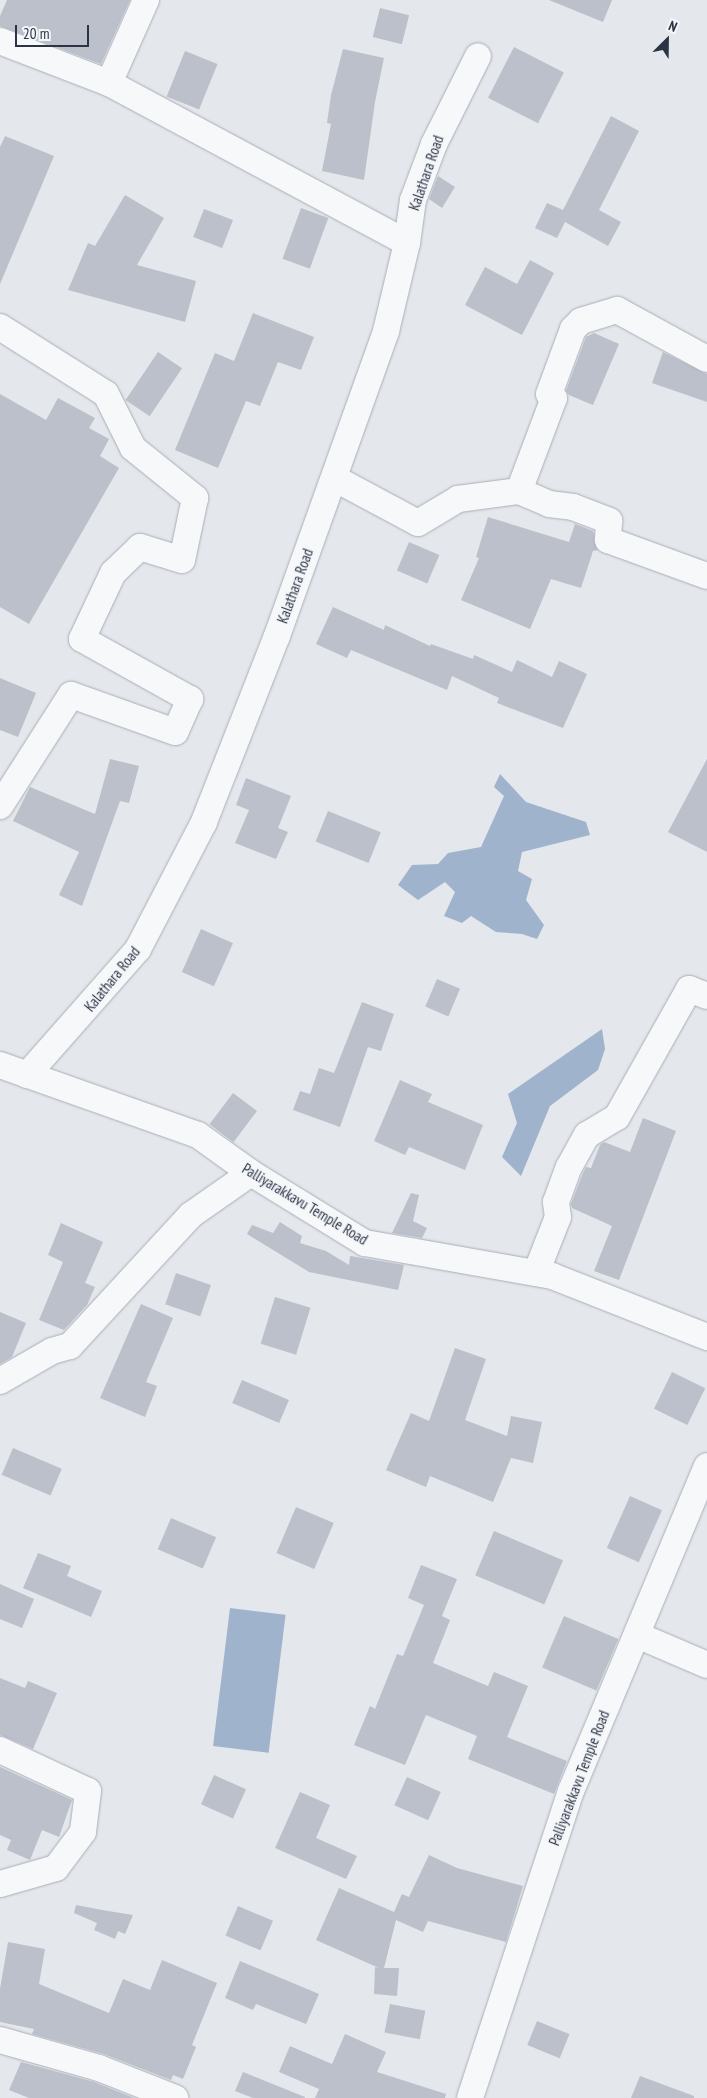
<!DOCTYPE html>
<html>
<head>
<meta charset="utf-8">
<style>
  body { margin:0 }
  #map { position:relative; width:707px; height:2098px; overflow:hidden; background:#e4e7ec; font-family:"PT Sans Narrow",sans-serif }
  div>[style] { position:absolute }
  .water>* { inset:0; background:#9fb4cc; transform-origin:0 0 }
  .building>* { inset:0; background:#bbc0ca; transform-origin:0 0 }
  .roads { filter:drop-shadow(0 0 1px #a9aeb7) drop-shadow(0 0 1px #a9aeb7) }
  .minor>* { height:26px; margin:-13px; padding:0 13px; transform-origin:13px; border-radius:13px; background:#f7f8fa }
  span { translate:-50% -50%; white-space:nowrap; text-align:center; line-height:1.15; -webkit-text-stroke:4px #f4f6f9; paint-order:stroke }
  .street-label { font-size:15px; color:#2b3445 }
  .north { position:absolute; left:642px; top:15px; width:50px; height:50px; -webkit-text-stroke:4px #f4f6f9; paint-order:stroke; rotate:23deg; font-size:14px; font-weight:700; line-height:20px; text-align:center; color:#2b3445 }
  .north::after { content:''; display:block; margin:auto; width:18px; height:22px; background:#2b3445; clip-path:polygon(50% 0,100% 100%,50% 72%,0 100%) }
  .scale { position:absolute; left:15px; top:25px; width:74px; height:22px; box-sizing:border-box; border:2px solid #2b3445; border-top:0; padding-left:6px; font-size:15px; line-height:18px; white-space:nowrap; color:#2b3445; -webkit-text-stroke:4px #f4f6f9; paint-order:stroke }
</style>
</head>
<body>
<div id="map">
  <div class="water">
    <i style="clip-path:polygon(500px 774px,526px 802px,586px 822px,590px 835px,522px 852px,518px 871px,532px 879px,526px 900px,544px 925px,537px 939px,522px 934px,496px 932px,471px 916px,462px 923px,444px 916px,455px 892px,445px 882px,418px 900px,398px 885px,412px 865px,438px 864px,448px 853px,481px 847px,504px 796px,494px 787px)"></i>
    <i style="clip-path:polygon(602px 1029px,605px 1049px,598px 1070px,550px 1106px,521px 1176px,502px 1157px,517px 1123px,508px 1094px)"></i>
    <i style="left:230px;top:1608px;width:56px;height:139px;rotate:7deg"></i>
  </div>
  <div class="building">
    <i style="clip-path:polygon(7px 0,130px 0,101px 64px,0 26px,0 16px)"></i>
    <i style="clip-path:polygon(549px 0,612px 0,603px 22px)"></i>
    <i style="left:380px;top:8px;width:30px;height:30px;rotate:14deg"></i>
    <i style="left:514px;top:47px;width:56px;height:57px;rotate:27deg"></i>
    <i style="clip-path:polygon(343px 49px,384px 58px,375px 102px,364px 180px,322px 171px,331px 124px,327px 123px,331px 95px)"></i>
    <i style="left:185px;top:51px;width:35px;height:49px;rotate:22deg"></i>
    <i style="clip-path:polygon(611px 116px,639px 131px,599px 210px,621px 222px,608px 246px,565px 222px,557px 238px,535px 228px,547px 203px,563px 210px)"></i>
    <i style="clip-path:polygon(5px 136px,54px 156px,0 284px,0 147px)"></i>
    <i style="clip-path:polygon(438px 176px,455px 187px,442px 208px,429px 199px)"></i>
    <i style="clip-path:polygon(125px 195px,164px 218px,137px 265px,196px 281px,185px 322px,68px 290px,88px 243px,95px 246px)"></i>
    <i style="left:301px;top:208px;width:29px;height:54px;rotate:20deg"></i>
    <i style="left:204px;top:209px;width:31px;height:30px;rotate:21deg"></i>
    <i style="clip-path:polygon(530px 260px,554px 273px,522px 335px,465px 305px,485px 267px,517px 284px)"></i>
    <i style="clip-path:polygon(253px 313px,314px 337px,301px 370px,278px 362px,260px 406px,246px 401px,218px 468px,175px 450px,215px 353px,234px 361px)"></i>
    <i style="clip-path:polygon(594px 333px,619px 344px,593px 405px,569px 395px,566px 391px,586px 337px)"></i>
    <i style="left:158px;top:352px;width:29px;height:58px;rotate:34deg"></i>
    <i style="clip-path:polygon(663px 352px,707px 374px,707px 402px,652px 383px)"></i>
    <i style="clip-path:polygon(0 394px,46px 420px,58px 398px,95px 418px,89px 428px,109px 439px,100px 456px,119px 468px,29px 624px,0 607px)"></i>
    <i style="clip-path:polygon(488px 517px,569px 542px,575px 524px,593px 531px,598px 550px,593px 551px,581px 588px,551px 579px,530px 629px,461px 600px,479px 558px,476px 557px)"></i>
    <i style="left:409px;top:542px;width:33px;height:31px;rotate:23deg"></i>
    <i style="clip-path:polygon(333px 607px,384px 630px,385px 625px,430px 646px,431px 644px,473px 659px,474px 655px,512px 672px,517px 660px,552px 677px,559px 661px,587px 674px,563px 728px,497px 703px,499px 698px,452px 676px,447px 690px,351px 650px,347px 658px,316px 644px)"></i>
    <i style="clip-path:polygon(0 678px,36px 693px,18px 737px,0 730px)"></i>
    <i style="clip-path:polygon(110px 759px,139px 766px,129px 803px,120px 801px,82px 906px,59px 895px,79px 852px,13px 821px,30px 787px,95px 814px)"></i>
    <i style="clip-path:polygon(707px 759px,707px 852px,668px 832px)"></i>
    <i style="clip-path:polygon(246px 778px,291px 796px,278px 828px,288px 832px,276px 859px,235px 843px,249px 810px,236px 805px)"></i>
    <i style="left:328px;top:811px;width:57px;height:33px;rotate:22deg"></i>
    <i style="left:201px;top:929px;width:35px;height:47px;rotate:24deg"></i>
    <i style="left:437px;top:979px;width:25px;height:30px;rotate:23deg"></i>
    <i style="clip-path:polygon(362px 1002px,394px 1014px,381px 1051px,368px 1047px,340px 1127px,293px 1110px,300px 1091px,310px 1094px,319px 1068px,334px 1073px)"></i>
    <i style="clip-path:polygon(400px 1080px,432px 1094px,428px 1102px,483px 1125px,465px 1170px,409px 1147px,405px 1155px,374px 1141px)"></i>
    <i style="left:233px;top:1093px;width:30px;height:39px;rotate:37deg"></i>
    <i style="clip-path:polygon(643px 1118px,676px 1131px,619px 1280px,594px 1271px,612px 1226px,572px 1208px,571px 1204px,583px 1173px,586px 1167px,591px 1168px,600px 1145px,604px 1142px,630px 1152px)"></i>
    <i style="clip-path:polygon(411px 1193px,419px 1195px,413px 1221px,427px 1228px,422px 1238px,392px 1233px)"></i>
    <i style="clip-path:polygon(280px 1222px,302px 1236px,300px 1243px,326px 1251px,349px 1265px,350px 1256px,404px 1265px,398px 1290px,309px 1272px,247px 1234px,252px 1225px,273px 1233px)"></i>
    <i style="clip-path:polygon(61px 1223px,103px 1242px,85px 1283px,95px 1287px,87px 1305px,64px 1330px,39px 1320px,63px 1262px,48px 1255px)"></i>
    <i style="left:176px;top:1273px;width:37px;height:33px;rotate:19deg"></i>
    <i style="left:275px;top:1297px;width:37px;height:49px;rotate:17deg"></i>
    <i style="clip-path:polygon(141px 1304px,173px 1318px,146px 1382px,157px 1386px,145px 1417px,100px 1398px)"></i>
    <i style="clip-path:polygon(0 1312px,26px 1323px,12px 1357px,0 1364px)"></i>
    <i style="clip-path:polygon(455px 1348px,486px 1359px,465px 1420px,507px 1436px,511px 1416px,542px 1422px,533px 1463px,511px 1458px,493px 1502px,430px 1476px,426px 1487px,386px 1470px,411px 1413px,429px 1421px)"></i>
    <i style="left:672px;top:1372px;width:37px;height:41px;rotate:26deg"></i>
    <i style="left:242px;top:1380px;width:51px;height:25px;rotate:23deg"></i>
    <i style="left:13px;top:1448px;width:53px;height:29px;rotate:23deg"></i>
    <i style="left:630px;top:1496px;width:35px;height:57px;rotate:24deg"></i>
    <i style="left:296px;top:1507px;width:41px;height:50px;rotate:23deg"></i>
    <i style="left:171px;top:1518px;width:49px;height:34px;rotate:23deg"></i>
    <i style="left:494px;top:1531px;width:75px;height:48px;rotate:23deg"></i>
    <i style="clip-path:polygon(38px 1553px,71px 1566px,67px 1576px,102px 1591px,91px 1617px,23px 1588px)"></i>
    <i style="clip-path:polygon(421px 1565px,457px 1579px,442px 1616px,450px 1620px,433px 1663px,488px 1686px,494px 1672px,528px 1686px,507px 1737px,567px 1761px,554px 1794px,468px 1759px,477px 1736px,426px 1715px,405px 1765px,354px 1745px,370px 1706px,375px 1709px,397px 1654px,403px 1656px,424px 1605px,408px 1598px)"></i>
    <i style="clip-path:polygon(0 1584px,34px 1599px,22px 1628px,0 1619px)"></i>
    <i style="left:564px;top:1616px;width:59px;height:56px;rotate:23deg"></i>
    <i style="clip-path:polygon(0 1678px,25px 1688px,28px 1681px,57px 1693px,33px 1749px,0 1735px)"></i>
    <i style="clip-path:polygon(0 1767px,72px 1800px,59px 1837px,42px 1830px,30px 1860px,7px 1850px,11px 1840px,0 1835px)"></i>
    <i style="left:214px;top:1775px;width:35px;height:32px;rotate:24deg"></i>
    <i style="left:407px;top:1777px;width:37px;height:31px;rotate:24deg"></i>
    <i style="clip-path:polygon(300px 1792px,330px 1805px,316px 1838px,357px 1856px,346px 1879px,275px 1848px)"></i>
    <i style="clip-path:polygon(429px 1855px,457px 1868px,523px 1886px,506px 1942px,428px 1921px,423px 1932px,396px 1920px,384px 1968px,399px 1968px,397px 1996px,374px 1994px,375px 1967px,379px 1968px,316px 1940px,339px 1888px,394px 1912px,402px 1894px,409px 1897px)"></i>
    <i style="clip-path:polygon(76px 1905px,102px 1910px,133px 1915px,125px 1934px,118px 1931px,115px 1939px,94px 1930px,97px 1923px,74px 1913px)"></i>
    <i style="left:238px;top:1906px;width:38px;height:32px;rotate:23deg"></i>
    <i style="clip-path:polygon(8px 1942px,45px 1949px,39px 1984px,109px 2013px,123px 1979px,150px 1990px,162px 1960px,217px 1983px,192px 2045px,196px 2047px,183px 2079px,173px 2075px,171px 2080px,104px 2054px,32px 2034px,34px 2029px,0 2022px,0 1989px)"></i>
    <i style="clip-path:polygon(240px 1961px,319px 1994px,306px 2024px,256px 2004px,253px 2010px,225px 1998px)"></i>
    <i style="left:390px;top:2004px;width:36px;height:29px;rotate:11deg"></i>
    <i style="left:537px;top:2021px;width:35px;height:26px;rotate:22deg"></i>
    <i style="clip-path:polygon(345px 2034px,386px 2052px,377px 2072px,446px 2094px,445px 2098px,315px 2098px,319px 2089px,279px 2072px,290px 2046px,332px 2064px)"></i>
    <i style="clip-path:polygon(21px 2062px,94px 2082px,134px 2098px,29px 2098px,9px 2090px)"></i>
    <i style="clip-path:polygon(243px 2072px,305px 2097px,305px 2098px,253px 2098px,235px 2091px)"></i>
    <i style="clip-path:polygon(640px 2076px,694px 2096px,694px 2098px,631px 2098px)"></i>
  </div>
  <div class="roads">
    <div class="minor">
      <i style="left:0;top:41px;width:117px;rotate:21.1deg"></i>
      <i style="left:109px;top:83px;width:91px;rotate:-66deg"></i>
      <i style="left:109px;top:83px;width:338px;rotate:28.2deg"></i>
      <i style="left:0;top:327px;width:125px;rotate:32.3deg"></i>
      <i style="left:106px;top:394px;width:60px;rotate:63.4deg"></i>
      <i style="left:133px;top:448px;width:80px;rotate:38.9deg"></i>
      <i style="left:195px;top:498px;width:63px;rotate:101.8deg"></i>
      <i style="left:182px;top:560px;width:44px;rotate:-162.8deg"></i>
      <i style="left:140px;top:547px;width:37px;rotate:136deg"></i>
      <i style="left:113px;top:573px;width:73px;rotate:115.2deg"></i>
      <i style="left:82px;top:639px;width:124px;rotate:29.1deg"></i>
      <i style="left:190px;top:699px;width:36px;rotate:114deg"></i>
      <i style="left:175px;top:732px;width:110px;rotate:-160.4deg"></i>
      <i style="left:71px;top:695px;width:132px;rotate:122.6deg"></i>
      <i style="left:334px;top:478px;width:95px;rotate:28.2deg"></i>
      <i style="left:418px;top:523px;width:47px;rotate:-31deg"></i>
      <i style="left:458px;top:499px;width:62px;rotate:-7.5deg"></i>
      <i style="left:519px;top:491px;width:33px;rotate:23deg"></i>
      <i style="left:549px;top:504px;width:24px;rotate:7deg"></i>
      <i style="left:573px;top:507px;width:39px;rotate:21deg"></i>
      <i style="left:609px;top:521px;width:19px;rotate:93deg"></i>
      <i style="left:608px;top:540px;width:105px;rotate:20deg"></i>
      <i style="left:519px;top:491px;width:99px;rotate:-69.4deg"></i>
      <i style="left:554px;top:398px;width:6px;rotate:-141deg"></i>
      <i style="left:549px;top:394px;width:69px;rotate:-69.7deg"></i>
      <i style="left:573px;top:329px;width:11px;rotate:-45deg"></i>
      <i style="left:581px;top:321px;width:38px;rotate:-17deg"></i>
      <i style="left:617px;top:310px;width:102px;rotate:28.6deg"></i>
      <i style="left:0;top:1065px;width:210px;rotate:19.5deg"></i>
      <i style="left:198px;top:1135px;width:65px;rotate:35.6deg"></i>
      <i style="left:251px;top:1173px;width:134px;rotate:31.6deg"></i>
      <i style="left:365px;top:1243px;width:190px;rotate:10deg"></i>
      <i style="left:552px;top:1276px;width:167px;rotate:21.5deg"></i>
      <i style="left:27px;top:1075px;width:168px;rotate:-48.6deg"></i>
      <i style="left:138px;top:949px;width:143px;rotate:-62.5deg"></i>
      <i style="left:204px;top:822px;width:200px;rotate:-68.6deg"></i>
      <i style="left:277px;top:636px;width:324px;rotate:-70.3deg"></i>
      <i style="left:386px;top:331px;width:90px;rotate:-76.6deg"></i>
      <i style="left:407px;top:243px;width:43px;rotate:-82.1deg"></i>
      <i style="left:413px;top:200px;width:60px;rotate:-69.4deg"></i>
      <i style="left:434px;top:144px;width:98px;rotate:-63.4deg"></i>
      <i style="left:536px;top:1273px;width:60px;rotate:-68.6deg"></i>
      <i style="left:558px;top:1217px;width:15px;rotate:-98deg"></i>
      <i style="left:556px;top:1202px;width:37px;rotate:-70deg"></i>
      <i style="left:569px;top:1167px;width:37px;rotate:-61deg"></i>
      <i style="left:587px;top:1135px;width:35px;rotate:-31deg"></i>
      <i style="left:617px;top:1117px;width:147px;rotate:-60.6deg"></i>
      <i style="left:689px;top:989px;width:19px;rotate:21deg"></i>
      <i style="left:0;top:1381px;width:60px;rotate:-30deg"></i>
      <i style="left:52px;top:1351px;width:19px;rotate:-16deg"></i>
      <i style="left:70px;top:1346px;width:178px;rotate:-47.3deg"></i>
      <i style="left:191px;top:1215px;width:73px;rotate:-35deg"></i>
      <i style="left:637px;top:1635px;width:76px;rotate:23.2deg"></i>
      <i style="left:0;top:1750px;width:97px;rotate:25deg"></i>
      <i style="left:88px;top:1791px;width:41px;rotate:97deg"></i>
      <i style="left:83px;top:1832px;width:45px;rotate:126.9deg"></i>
      <i style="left:56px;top:1868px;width:58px;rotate:164.1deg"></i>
      <i style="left:0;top:2040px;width:103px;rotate:15.8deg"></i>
      <i style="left:99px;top:2068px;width:82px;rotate:21.5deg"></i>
      <i style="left:470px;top:2098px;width:323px;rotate:-71.8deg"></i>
      <i style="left:571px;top:1791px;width:352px;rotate:-67.3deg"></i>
    </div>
  </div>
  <div class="street-label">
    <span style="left:426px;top:173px;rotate:-71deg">Kalathara Road</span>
    <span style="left:295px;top:586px;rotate:-70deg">Kalathara Road</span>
    <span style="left:112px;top:979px;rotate:-51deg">Kalathara Road</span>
    <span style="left:305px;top:1204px;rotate:31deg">Palliyarakkavu Temple Road</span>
    <span style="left:579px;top:1778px;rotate:-69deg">Palliyarakkavu Temple Road</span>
  </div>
  <div class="north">N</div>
  <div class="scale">20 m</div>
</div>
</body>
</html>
